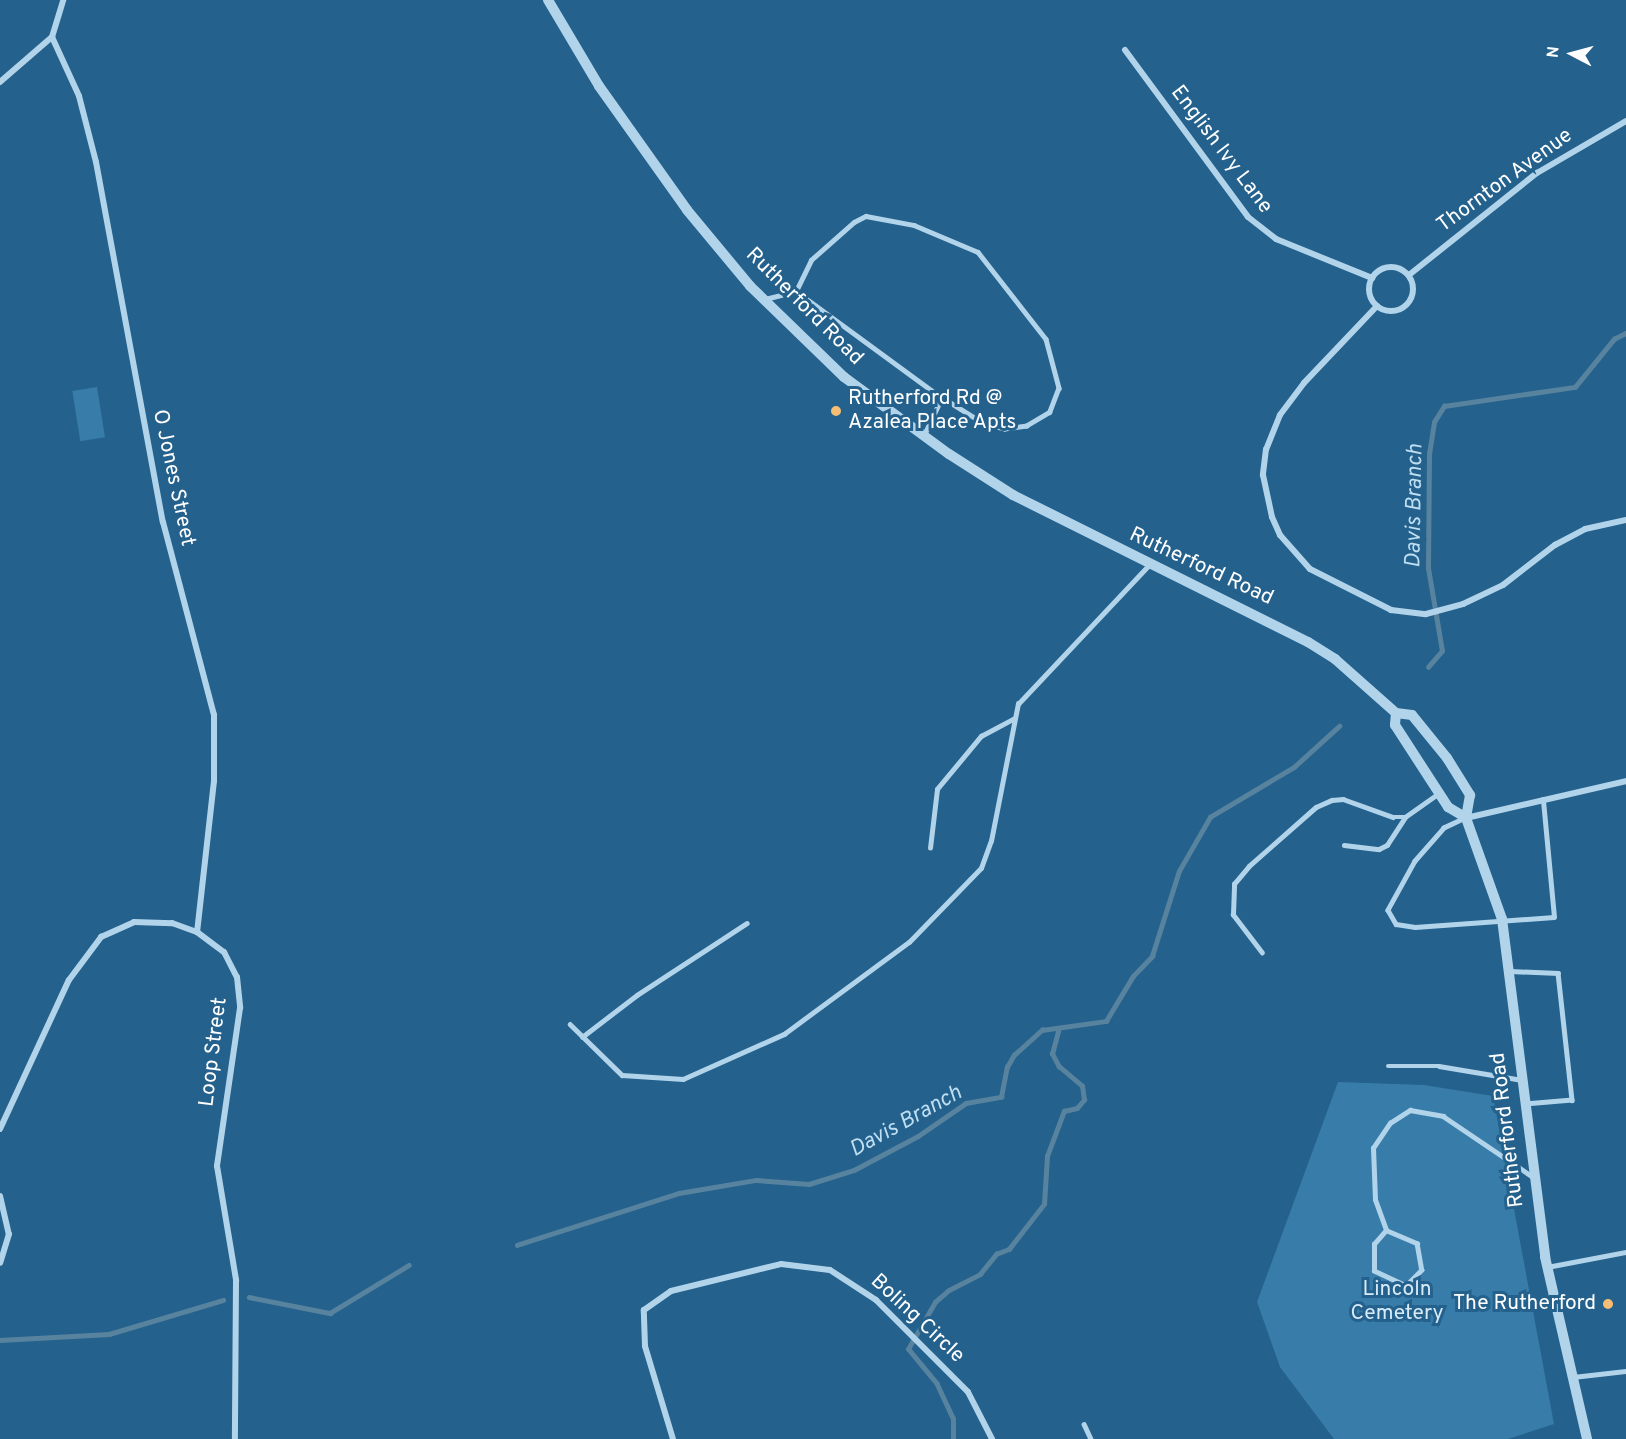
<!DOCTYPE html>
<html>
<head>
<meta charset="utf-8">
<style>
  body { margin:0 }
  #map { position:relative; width:1626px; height:1439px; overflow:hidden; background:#24618c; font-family:Overpass,sans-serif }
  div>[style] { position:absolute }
  .green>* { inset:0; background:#387ca9; transform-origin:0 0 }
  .stream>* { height:4.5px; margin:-2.25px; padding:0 2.25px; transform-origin:2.25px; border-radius:2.25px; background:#58839f }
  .service>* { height:4.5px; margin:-2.25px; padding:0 2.25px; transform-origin:2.25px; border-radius:2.25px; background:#b2d4eb }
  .minor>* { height:6px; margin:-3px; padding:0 3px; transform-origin:3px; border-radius:3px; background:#b2d4eb }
  .minor>.ring { margin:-3px; padding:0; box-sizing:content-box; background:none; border:6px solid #b2d4eb; border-radius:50% }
  .tertiary>* { height:10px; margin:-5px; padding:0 5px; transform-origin:5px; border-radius:5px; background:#b2d4eb }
  .dots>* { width:16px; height:16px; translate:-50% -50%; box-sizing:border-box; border:3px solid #24618c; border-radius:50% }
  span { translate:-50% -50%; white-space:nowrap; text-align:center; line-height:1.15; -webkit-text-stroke:6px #24618c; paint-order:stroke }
  .street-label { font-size:21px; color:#fff }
  .poi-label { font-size:21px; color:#fff }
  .left { translate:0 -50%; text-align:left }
  .right { translate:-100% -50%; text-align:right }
  .park-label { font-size:21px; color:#d7ebf8 }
  .water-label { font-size:22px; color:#bedef2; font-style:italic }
  .north { position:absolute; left:1542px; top:24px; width:60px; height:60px; -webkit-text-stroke:4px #24618c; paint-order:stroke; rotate:276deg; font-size:16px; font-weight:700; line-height:24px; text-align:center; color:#fff }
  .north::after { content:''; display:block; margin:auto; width:21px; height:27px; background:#fff; clip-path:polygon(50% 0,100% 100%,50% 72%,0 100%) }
</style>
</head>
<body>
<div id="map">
  <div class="green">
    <i style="left:97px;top:387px;width:51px;height:25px;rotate:81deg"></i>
    <i style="clip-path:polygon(1338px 1082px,1424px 1085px,1493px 1096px,1554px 1424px,1508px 1439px,1334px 1439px,1280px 1367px,1257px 1302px)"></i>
  </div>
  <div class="stream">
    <i style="left:1428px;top:667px;width:21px;rotate:-49deg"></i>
    <i style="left:1442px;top:651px;width:84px;rotate:-99.6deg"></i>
    <i style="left:1428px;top:568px;width:114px;rotate:-89.5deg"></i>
    <i style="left:1429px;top:454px;width:32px;rotate:-81deg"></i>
    <i style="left:1434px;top:422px;width:19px;rotate:-58deg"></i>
    <i style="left:1444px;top:406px;width:132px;rotate:-8.3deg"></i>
    <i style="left:1575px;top:387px;width:62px;rotate:-50.9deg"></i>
    <i style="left:1614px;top:339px;width:13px;rotate:-27deg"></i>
    <i style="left:517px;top:1245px;width:170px;rotate:-17.8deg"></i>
    <i style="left:679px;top:1193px;width:78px;rotate:-9.6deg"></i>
    <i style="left:756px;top:1180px;width:53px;rotate:4.3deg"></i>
    <i style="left:809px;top:1184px;width:47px;rotate:-17.3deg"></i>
    <i style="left:854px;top:1170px;width:72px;rotate:-28deg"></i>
    <i style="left:918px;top:1136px;width:58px;rotate:-34.5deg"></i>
    <i style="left:966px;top:1103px;width:36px;rotate:-10deg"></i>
    <i style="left:1001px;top:1097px;width:31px;rotate:-79deg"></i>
    <i style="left:1007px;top:1067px;width:14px;rotate:-60deg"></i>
    <i style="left:1014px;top:1055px;width:38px;rotate:-42deg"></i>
    <i style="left:1042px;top:1030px;width:65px;rotate:-8deg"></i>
    <i style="left:1106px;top:1021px;width:52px;rotate:-59deg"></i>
    <i style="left:1133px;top:976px;width:28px;rotate:-46deg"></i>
    <i style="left:1152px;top:956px;width:89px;rotate:-72.4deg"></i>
    <i style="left:1179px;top:871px;width:62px;rotate:-60.1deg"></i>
    <i style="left:1210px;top:817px;width:98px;rotate:-30.8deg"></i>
    <i style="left:1294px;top:767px;width:61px;rotate:-42.3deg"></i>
    <i style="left:249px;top:1297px;width:83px;rotate:11.2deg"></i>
    <i style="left:330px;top:1313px;width:92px;rotate:-31.3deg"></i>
    <i style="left:0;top:1340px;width:109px;rotate:-3.2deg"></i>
    <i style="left:109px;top:1334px;width:119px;rotate:-16.6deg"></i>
    <i style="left:953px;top:1439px;width:20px;rotate:-90deg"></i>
    <i style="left:953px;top:1419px;width:38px;rotate:-115deg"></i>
    <i style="left:937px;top:1384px;width:45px;rotate:-129.6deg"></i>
    <i style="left:908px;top:1349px;width:54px;rotate:-60.1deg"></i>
    <i style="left:935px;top:1302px;width:18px;rotate:-41deg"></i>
    <i style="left:949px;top:1290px;width:35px;rotate:-27deg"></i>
    <i style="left:980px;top:1274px;width:26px;rotate:-51deg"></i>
    <i style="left:996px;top:1254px;width:14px;rotate:-21deg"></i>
    <i style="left:1009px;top:1249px;width:57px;rotate:-52.1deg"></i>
    <i style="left:1044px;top:1204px;width:48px;rotate:-86.4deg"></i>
    <i style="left:1047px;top:1156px;width:48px;rotate:-69.3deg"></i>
    <i style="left:1064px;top:1111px;width:13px;rotate:-13deg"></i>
    <i style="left:1077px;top:1108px;width:11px;rotate:-49deg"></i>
    <i style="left:1084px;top:1100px;width:14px;rotate:-98deg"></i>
    <i style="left:1082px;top:1086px;width:30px;rotate:-140deg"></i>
    <i style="left:1059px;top:1067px;width:15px;rotate:-118deg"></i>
    <i style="left:1052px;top:1054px;width:24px;rotate:-75deg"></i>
  </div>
  <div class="service">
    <i style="left:796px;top:291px;width:34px;rotate:-64deg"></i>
    <i style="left:811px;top:260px;width:57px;rotate:-41.5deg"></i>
    <i style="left:854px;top:222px;width:13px;rotate:-27deg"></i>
    <i style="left:866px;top:216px;width:49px;rotate:10.6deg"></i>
    <i style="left:914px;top:225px;width:69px;rotate:22.9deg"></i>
    <i style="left:978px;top:252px;width:110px;rotate:52deg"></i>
    <i style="left:1046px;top:339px;width:51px;rotate:75.1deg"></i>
    <i style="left:1059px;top:388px;width:26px;rotate:111deg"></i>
    <i style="left:1050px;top:412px;width:27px;rotate:149deg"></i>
    <i style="left:1027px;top:426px;width:22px;rotate:172deg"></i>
    <i style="left:1005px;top:429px;width:22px;rotate:-167deg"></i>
    <i style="left:984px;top:424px;width:49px;rotate:-148.2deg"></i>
    <i style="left:942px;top:398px;width:42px;rotate:115.3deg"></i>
    <i style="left:765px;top:299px;width:32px;rotate:-14deg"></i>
    <i style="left:796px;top:291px;width:181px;rotate:36.2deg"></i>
    <i style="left:1463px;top:819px;width:21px;rotate:155deg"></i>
    <i style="left:1444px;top:828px;width:44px;rotate:131.3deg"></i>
    <i style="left:1415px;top:861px;width:56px;rotate:118.9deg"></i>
    <i style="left:1388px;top:910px;width:16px;rotate:60deg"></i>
    <i style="left:1396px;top:924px;width:19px;rotate:9deg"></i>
    <i style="left:1415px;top:927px;width:139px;rotate:-4.1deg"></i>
    <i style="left:1554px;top:917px;width:118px;rotate:-95.4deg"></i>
    <i style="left:1344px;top:845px;width:35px;rotate:7deg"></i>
    <i style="left:1379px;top:849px;width:9px;rotate:-27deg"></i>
    <i style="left:1387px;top:845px;width:33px;rotate:-57deg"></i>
    <i style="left:930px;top:848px;width:59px;rotate:-83.2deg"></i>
    <i style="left:937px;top:789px;width:69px;rotate:-50.3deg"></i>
    <i style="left:981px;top:736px;width:38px;rotate:-28deg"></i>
    <i style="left:1262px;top:953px;width:48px;rotate:-127.3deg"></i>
    <i style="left:1233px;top:915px;width:31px;rotate:-88deg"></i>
    <i style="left:1234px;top:884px;width:23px;rotate:-50deg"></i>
    <i style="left:1249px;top:866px;width:89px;rotate:-41.4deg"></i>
    <i style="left:1316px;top:807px;width:17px;rotate:-24deg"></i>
    <i style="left:1332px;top:800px;width:11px;rotate:-5deg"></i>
    <i style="left:1343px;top:799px;width:53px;rotate:19.8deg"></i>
    <i style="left:1393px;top:817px;width:12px"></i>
    <i style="left:1405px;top:817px;width:42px;rotate:-35.2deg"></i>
    <i style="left:1510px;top:971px;width:48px;rotate:2.4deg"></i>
    <i style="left:1558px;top:973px;width:128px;rotate:83.7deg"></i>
    <i style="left:1572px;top:1100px;width:47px;rotate:175.1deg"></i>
    <i style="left:570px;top:1024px;width:73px;rotate:44.4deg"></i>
    <i style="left:622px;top:1075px;width:61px;rotate:3.8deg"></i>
    <i style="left:683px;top:1079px;width:111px;rotate:-24deg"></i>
    <i style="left:784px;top:1034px;width:155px;rotate:-36.4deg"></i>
    <i style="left:909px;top:942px;width:103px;rotate:-45.8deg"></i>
    <i style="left:981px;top:868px;width:29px;rotate:-70deg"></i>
    <i style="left:991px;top:841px;width:140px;rotate:-78.9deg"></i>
    <i style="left:1018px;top:704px;width:191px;rotate:-46.7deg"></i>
    <i style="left:582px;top:1037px;width:69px;rotate:-37.4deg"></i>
    <i style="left:637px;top:995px;width:131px;rotate:-33.2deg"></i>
    <i style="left:1388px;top:1066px;width:51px"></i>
    <i style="left:1439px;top:1066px;width:84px;rotate:9.6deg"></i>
    <i style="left:1386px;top:1230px;width:34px;rotate:23deg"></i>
    <i style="left:1417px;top:1243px;width:27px;rotate:80deg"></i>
    <i style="left:1422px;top:1270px;width:23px;rotate:135deg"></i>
    <i style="left:1406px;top:1286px;width:35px;rotate:-155deg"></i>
    <i style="left:1374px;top:1271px;width:27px;rotate:-90deg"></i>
    <i style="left:1374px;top:1244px;width:18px;rotate:-49deg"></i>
    <i style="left:1386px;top:1230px;width:32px;rotate:-110deg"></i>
    <i style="left:1375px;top:1200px;width:52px;rotate:-92.2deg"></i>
    <i style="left:1373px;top:1148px;width:30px;rotate:-56deg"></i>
    <i style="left:1390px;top:1123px;width:24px;rotate:-33deg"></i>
    <i style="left:1410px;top:1110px;width:34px;rotate:10deg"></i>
    <i style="left:1443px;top:1116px;width:109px;rotate:34.1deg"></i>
    <i style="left:1547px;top:1267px;width:80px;rotate:-10.8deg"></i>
    <i style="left:1573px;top:1377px;width:53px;rotate:-6.5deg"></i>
    <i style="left:1084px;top:1424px;width:17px;rotate:65deg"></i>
  </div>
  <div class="minor">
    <i style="left:52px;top:37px;width:65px;rotate:65.4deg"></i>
    <i style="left:79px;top:96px;width:68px;rotate:75.6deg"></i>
    <i style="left:96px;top:162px;width:366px;rotate:79.5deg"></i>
    <i style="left:163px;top:522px;width:200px;rotate:75.2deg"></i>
    <i style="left:214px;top:715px;width:66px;rotate:90deg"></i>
    <i style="left:214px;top:781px;width:152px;rotate:96.4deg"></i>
    <i style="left:1125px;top:50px;width:207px;rotate:53.6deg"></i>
    <i style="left:1248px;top:217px;width:36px;rotate:38deg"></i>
    <i style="left:1276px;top:239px;width:104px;rotate:22.1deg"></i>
    <i style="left:0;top:82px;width:69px;rotate:-40.9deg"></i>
    <i style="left:52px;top:37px;width:39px;rotate:-73deg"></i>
    <i class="ring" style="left:1369px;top:267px;width:38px;height:38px"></i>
    <i style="left:1409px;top:275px;width:164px;rotate:-38.6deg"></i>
    <i style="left:1537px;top:173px;width:103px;rotate:-30.3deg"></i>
    <i style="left:1377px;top:306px;width:106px;rotate:133.5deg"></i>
    <i style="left:1304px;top:383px;width:40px;rotate:127deg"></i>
    <i style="left:1280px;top:415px;width:37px;rotate:112deg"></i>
    <i style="left:1266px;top:449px;width:26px;rotate:97deg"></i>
    <i style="left:1263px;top:475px;width:43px;rotate:77.9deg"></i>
    <i style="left:1272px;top:517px;width:20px;rotate:66deg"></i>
    <i style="left:1280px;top:535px;width:45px;rotate:48.6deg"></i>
    <i style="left:1310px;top:569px;width:91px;rotate:26.8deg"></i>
    <i style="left:1391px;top:610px;width:35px;rotate:7deg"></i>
    <i style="left:1426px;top:614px;width:38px;rotate:-15deg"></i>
    <i style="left:1463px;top:604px;width:44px;rotate:-25.4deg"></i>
    <i style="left:1503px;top:585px;width:66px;rotate:-37.6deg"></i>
    <i style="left:1555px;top:545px;width:34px;rotate:-28deg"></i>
    <i style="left:1585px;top:529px;width:42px;rotate:-12.4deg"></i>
    <i style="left:1466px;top:818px;width:164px;rotate:-13deg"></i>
    <i style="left:0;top:1129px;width:164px;rotate:-65.2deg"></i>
    <i style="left:69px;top:980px;width:54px;rotate:-53.3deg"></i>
    <i style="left:101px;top:937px;width:36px;rotate:-24deg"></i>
    <i style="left:134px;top:922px;width:38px;rotate:2deg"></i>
    <i style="left:172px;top:923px;width:27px;rotate:20deg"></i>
    <i style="left:197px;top:932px;width:34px;rotate:37deg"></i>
    <i style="left:224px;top:952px;width:28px;rotate:63deg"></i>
    <i style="left:237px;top:977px;width:31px;rotate:84deg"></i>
    <i style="left:240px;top:1008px;width:160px;rotate:98.3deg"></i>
    <i style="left:217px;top:1166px;width:116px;rotate:80.5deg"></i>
    <i style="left:236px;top:1280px;width:159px;rotate:90.4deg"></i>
    <i style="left:0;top:1196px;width:39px;rotate:77deg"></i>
    <i style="left:9px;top:1234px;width:30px;rotate:107deg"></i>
    <i style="left:673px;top:1439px;width:97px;rotate:-106.8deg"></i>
    <i style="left:645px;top:1346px;width:36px;rotate:-92deg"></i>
    <i style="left:644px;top:1310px;width:33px;rotate:-35deg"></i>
    <i style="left:671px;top:1291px;width:113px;rotate:-13.8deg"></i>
    <i style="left:781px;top:1264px;width:49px;rotate:7deg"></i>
    <i style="left:830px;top:1270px;width:55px;rotate:33.1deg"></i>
    <i style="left:876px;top:1300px;width:130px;rotate:45deg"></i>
    <i style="left:968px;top:1392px;width:53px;rotate:62.9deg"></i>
  </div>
  <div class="tertiary">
    <i style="left:548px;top:0;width:100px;rotate:59.3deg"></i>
    <i style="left:599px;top:86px;width:152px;rotate:54.6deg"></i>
    <i style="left:687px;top:210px;width:99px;rotate:50.3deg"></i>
    <i style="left:750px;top:286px;width:131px;rotate:44.1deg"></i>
    <i style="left:844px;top:377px;width:130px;rotate:36.3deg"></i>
    <i style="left:949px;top:454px;width:76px;rotate:32.6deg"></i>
    <i style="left:1013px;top:495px;width:330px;rotate:26.5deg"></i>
    <i style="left:1308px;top:642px;width:32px;rotate:32deg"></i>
    <i style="left:1335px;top:659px;width:81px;rotate:41.5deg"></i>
    <i style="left:1396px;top:713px;width:16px;rotate:7deg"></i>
    <i style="left:1412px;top:715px;width:55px;rotate:50.9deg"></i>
    <i style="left:1447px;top:758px;width:44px;rotate:58.1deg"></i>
    <i style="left:1470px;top:795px;width:23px;rotate:100deg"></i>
    <i style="left:1466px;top:818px;width:107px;rotate:70.4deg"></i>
    <i style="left:1502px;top:919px;width:341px;rotate:82.7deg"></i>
    <i style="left:1545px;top:1257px;width:187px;rotate:77deg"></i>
    <i style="left:1396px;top:713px;width:12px;rotate:95deg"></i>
    <i style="left:1395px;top:725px;width:98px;rotate:57.1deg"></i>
    <i style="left:1448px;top:807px;width:21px;rotate:31deg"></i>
  </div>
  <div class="dots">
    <i style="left:836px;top:411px;background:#f6bd75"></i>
    <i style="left:1608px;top:1304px;background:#f6bd75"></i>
  </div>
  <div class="street-label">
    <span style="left:1221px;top:150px;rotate:53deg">English Ivy Lane</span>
    <span style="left:1505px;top:181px;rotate:-36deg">Thornton Avenue</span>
    <span style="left:804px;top:307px;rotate:45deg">Rutherford Road</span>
    <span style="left:173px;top:478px;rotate:78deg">O Jones Street</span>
    <span style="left:1201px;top:567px;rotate:25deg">Rutherford Road</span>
    <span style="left:214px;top:1052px;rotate:-83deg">Loop Street</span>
    <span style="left:1508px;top:1130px;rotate:-97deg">Rutherford Road</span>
    <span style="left:917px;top:1319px;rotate:43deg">Boling Circle</span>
  </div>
  <div class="poi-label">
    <span class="left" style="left:848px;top:411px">Rutherford Rd @<br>Azalea Place Apts</span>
    <span class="right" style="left:1596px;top:1304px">The Rutherford</span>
  </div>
  <div class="park-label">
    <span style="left:1397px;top:1302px">Lincoln<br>Cemetery</span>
  </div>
  <div class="water-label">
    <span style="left:1415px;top:506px;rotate:-89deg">Davis Branch</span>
    <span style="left:906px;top:1122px;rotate:-29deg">Davis Branch</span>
  </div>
  <div class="north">N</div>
</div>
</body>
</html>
